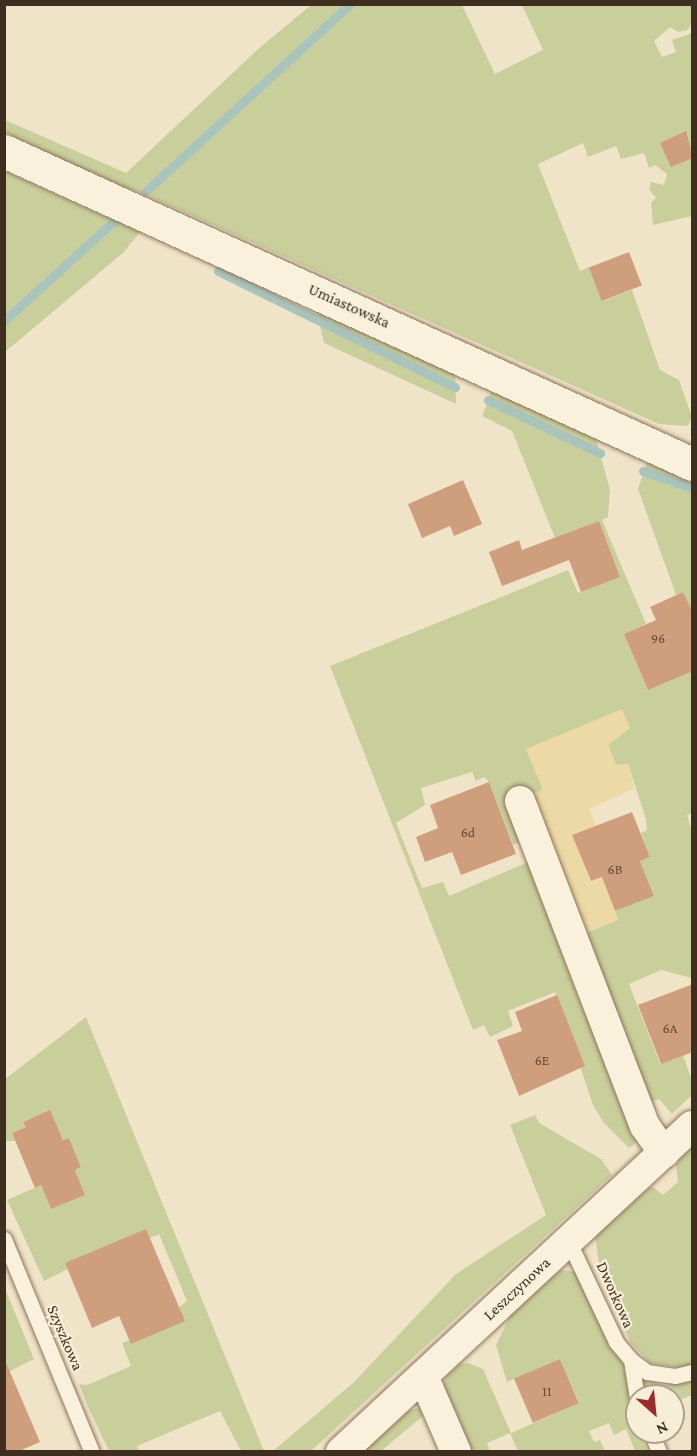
<!DOCTYPE html>
<html>
<head>
<meta charset="utf-8">
<style>
  body { margin:0 }
  #map { position:relative; width:697px; height:1456px; overflow:hidden; background:#f0e4c8; font-family:"Crimson Pro",serif }
  div>[style] { position:absolute }
  .green>* { inset:0; background:#c9cf9b }
  .sand>* { inset:0; background:#ecd9a5 }
  .stream>* { height:9px; margin:-4.5px; padding:0 4.5px; transform-origin:4.5px; border-radius:4.5px; background:#a9c4bc }
  .building>* { inset:0; background:#cf9f7d; transform-origin:0 0 }
  .roads { filter:drop-shadow(0 0 2px #8d765c) drop-shadow(0 0 2px #8d765c) }
  .lane>* { height:15px; margin:-7.5px; padding:0 7.5px; transform-origin:7.5px; border-radius:7.5px; background:#faf1dc }
  .street>* { height:30px; margin:-15px; padding:0 15px; transform-origin:15px; border-radius:15px; background:#faf1dc }
  .secondary>* { height:33px; margin:-16.5px; padding:0 16.5px; transform-origin:16.5px; border-radius:16.5px; background:#faf1dc }
  span { translate:-50% -50%; white-space:nowrap; text-align:center; line-height:1.15; -webkit-text-stroke:4.5px #f7eed8; paint-order:stroke }
  .number-label { font-size:14px; color:#624a37 }
  .number-label span { -webkit-text-stroke-width:0 }
  .street-label { font-size:16px; color:#3d2e20 }
  .frame { position:absolute; inset:0; border:6px solid #3d2e20; pointer-events:none }
  .north { position:absolute; left:625px; top:1384px; width:60px; height:60px; box-sizing:border-box; background:#f7eed8; border:2px solid #ada18e; border-radius:50%; rotate:153deg; font-size:16px; font-weight:700; line-height:24px; text-align:center; color:#3d2e20 }
  .north::after { content:''; display:block; margin:auto; width:21px; height:27px; background:#9e2a2b; clip-path:polygon(50% 0,100% 100%,50% 72%,0 100%) }
</style>
</head>
<body>
<div id="map">
  <div class="green">
    <i style="clip-path:polygon(311px 5px,462px 5px,495px 74px,543px 50px,522px 5px,692px 5px,692px 22px,688px 30px,678px 32px,670px 27px,654px 41px,662px 57px,676px 52px,672px 40px,692px 33px,692px 216px,653px 225px,651px 203px,656px 198px,649px 189px,651px 182px,664px 185px,667px 174px,655px 165px,649px 168px,644px 153px,621px 159px,616px 146px,588px 157px,583px 143px,538px 164px,580px 271px,589px 267px,603px 301px,632px 290px,660px 370px,679px 380px,692px 417px,688px 426px,659px 424px,137px 191px,111px 185px,5px 132px,5px 120px,126px 173px,257px 50px)"></i>
    <i style="clip-path:polygon(5px 171px,101px 215px,143px 228px,124px 252px,5px 352px)"></i>
    <i style="clip-path:polygon(317px 312px,455px 372px,456px 404px,324px 343px)"></i>
    <i style="clip-path:polygon(492px 390px,596px 439px,610px 490px,608px 517px,602px 520px,646px 624px,624px 634px,648px 690px,692px 671px,692px 813px,687px 815px,692px 832px,692px 978px,661px 970px,629px 984px,660px 1064px,683px 1055px,692px 1081px,692px 1095px,672px 1114px,659px 1099px,650px 1102px,583px 934px,618px 920px,615px 911px,654px 896px,640px 861px,650px 857px,641px 833px,647px 830px,646px 819px,628px 764px,616px 765px,608px 745px,544px 790px,522px 841px,513px 845px,489px 782px,484px 777px,476px 781px,472px 772px,421px 788px,425px 805px,396px 823px,422px 888px,443px 882px,449px 896px,530px 861px,639px 1140px,629px 1148px,603px 1122px,593px 1105px,555px 992px,508px 1011px,513px 1026px,490px 1037px,484px 1025px,473px 1030px,330px 666px,568px 570px,578px 593px,620px 577px,599px 521px,555px 538px,512px 431px,482px 416px)"></i>
    <i style="clip-path:polygon(658px 461px,692px 477px,692px 613px,683px 592px,676px 595px,638px 489px,647px 463px)"></i>
    <i style="clip-path:polygon(86px 1017px,264px 1451px,241px 1451px,220px 1411px,137px 1446px,139px 1451px,109px 1451px,88px 1407px,79px 1384px,87px 1385px,131px 1366px,122px 1343px,129px 1340px,131px 1344px,187px 1301px,159px 1234px,150px 1238px,146px 1229px,44px 1281px,7px 1200px,41px 1185px,51px 1209px,85px 1195px,75px 1170px,81px 1167px,69px 1138px,63px 1140px,50px 1111px,24px 1121px,26px 1127px,12px 1133px,15px 1141px,5px 1141px,5px 1079px)"></i>
    <i style="clip-path:polygon(535px 1115px,539px 1123px,601px 1159px,612px 1175px,311px 1451px,273px 1451px,353px 1383px,456px 1274px,546px 1215px,510px 1125px)"></i>
    <i style="clip-path:polygon(692px 1143px,692px 1364px,684px 1368px,650px 1363px,631px 1343px,600px 1271px,595px 1235px,640px 1192px,653px 1187px,663px 1195px,670px 1189px,678px 1182px,676px 1165px)"></i>
    <i style="clip-path:polygon(562px 1270px,575px 1272px,586px 1283px,629px 1376px,665px 1385px,692px 1381px,692px 1395px,673px 1403px,673px 1396px,637px 1396px,637px 1432px,648px 1451px,635px 1451px,626px 1429px,614px 1435px,609px 1423px,589px 1431px,594px 1442px,600px 1440px,605px 1451px,518px 1451px,510px 1433px,487px 1443px,490px 1451px,446px 1451px,430px 1410px,381px 1451px,362px 1452px,404px 1412px,425px 1406px,443px 1392px,446px 1377px,459px 1364px,468px 1363px,483px 1369px,511px 1433px,579px 1403px,560px 1359px,507px 1382px,496px 1345px,513px 1310px,548px 1278px)"></i>
    <i style="clip-path:polygon(4px 1286px,34px 1359px,4px 1374px)"></i>
  </div>
  <div class="sand">
    <i style="clip-path:polygon(622px 709px,630px 728px,608px 745px,616px 765px,628px 764px,634px 789px,589px 809px,596px 826px,572px 835px,590px 881px,602px 877px,618px 920px,583px 934px,506px 802px,543px 790px,526px 749px)"></i>
  </div>
  <div class="stream">
    <i style="left:146px;top:191px;width:277px;rotate:-42.5deg"></i>
    <i style="left:218px;top:271px;width:264px;rotate:26.1deg"></i>
    <i style="left:4px;top:321px;width:151px;rotate:-42.3deg"></i>
    <i style="left:488px;top:400px;width:124px;rotate:25.3deg"></i>
    <i style="left:643px;top:471px;width:52px;rotate:19.1deg"></i>
  </div>
  <div class="building">
    <i style="clip-path:polygon(686px 131px,693px 158px,671px 167px,660px 143px)"></i>
    <i style="left:629px;top:252px;width:36px;height:43px;rotate:69deg"></i>
    <i style="clip-path:polygon(463px 480px,482px 524px,454px 536px,450px 526px,422px 538px,408px 504px)"></i>
    <i style="clip-path:polygon(599px 521px,620px 577px,581px 592px,569px 560px,502px 586px,489px 552px,519px 540px,522px 550px)"></i>
    <i style="clip-path:polygon(683px 592px,693px 613px,693px 671px,648px 690px,624px 634px,656px 620px,650px 607px)"></i>
    <i style="clip-path:polygon(489px 782px,516px 854px,461px 875px,452px 852px,425px 862px,416px 837px,438px 828px,430px 805px)"></i>
    <i style="clip-path:polygon(632px 812px,650px 857px,640px 861px,654px 896px,615px 911px,602px 877px,591px 881px,572px 835px)"></i>
    <i style="clip-path:polygon(693px 984px,693px 1052px,661px 1064px,638px 1005px)"></i>
    <i style="clip-path:polygon(557px 995px,585px 1066px,519px 1096px,497px 1040px,522px 1031px,515px 1012px)"></i>
    <i style="clip-path:polygon(50px 1110px,63px 1140px,69px 1138px,81px 1167px,75px 1170px,85px 1195px,51px 1209px,41px 1185px,35px 1188px,12px 1133px,26px 1127px,23px 1122px)"></i>
    <i style="clip-path:polygon(146px 1229px,185px 1321px,131px 1344px,119px 1316px,92px 1328px,65px 1263px)"></i>
    <i style="clip-path:polygon(4px 1358px,40px 1442px,17px 1452px,4px 1452px)"></i>
    <i style="left:560px;top:1359px;width:48px;height:50px;rotate:67deg"></i>
  </div>
  <div class="roads">
    <div class="lane">
      <i style="left:4px;top:1239px;width:230px;rotate:67.6deg"></i>
      <i style="left:569px;top:1242px;width:110px;rotate:64.8deg"></i>
      <i style="left:616px;top:1342px;width:23px;rotate:50deg"></i>
      <i style="left:631px;top:1360px;width:20px;rotate:37deg"></i>
      <i style="left:647px;top:1372px;width:28px;rotate:8deg"></i>
      <i style="left:675px;top:1376px;width:17px;rotate:-13deg"></i>
      <i style="left:631px;top:1360px;width:37px;rotate:81deg"></i>
      <i style="left:651px;top:1432px;width:22px;rotate:68deg"></i>
    </div>
    <div class="street">
      <i style="left:520px;top:801px;width:348px;rotate:69deg"></i>
      <i style="left:645px;top:1126px;width:33px;rotate:55deg"></i>
      <i style="left:423px;top:1376px;width:83px;rotate:66.5deg"></i>
      <i style="left:341px;top:1452px;width:479px;rotate:-42.9deg"></i>
    </div>
    <div class="secondary">
      <i style="left:4px;top:151px;width:756px;rotate:24.46deg"></i>
    </div>
  </div>
  <div class="number-label">
    <span style="left:658px;top:638px">96</span>
    <span style="left:468px;top:832px">6d</span>
    <span style="left:615px;top:869px">6B</span>
    <span style="left:670px;top:1028px">6A</span>
    <span style="left:542px;top:1060px">6E</span>
    <span style="left:547px;top:1391px">11</span>
  </div>
  <div class="street-label">
    <span style="left:349px;top:306px;rotate:24deg">Umiastowska</span>
    <span style="left:517px;top:1289px;rotate:-43deg">Leszczynowa</span>
    <span style="left:615px;top:1295px;rotate:66deg">Dworkowa</span>
    <span style="left:65px;top:1338px;rotate:67deg">Szyszkowa</span>
  </div>
  <div class="frame"></div>
  <div class="north">N</div>
</div>
</body>
</html>
